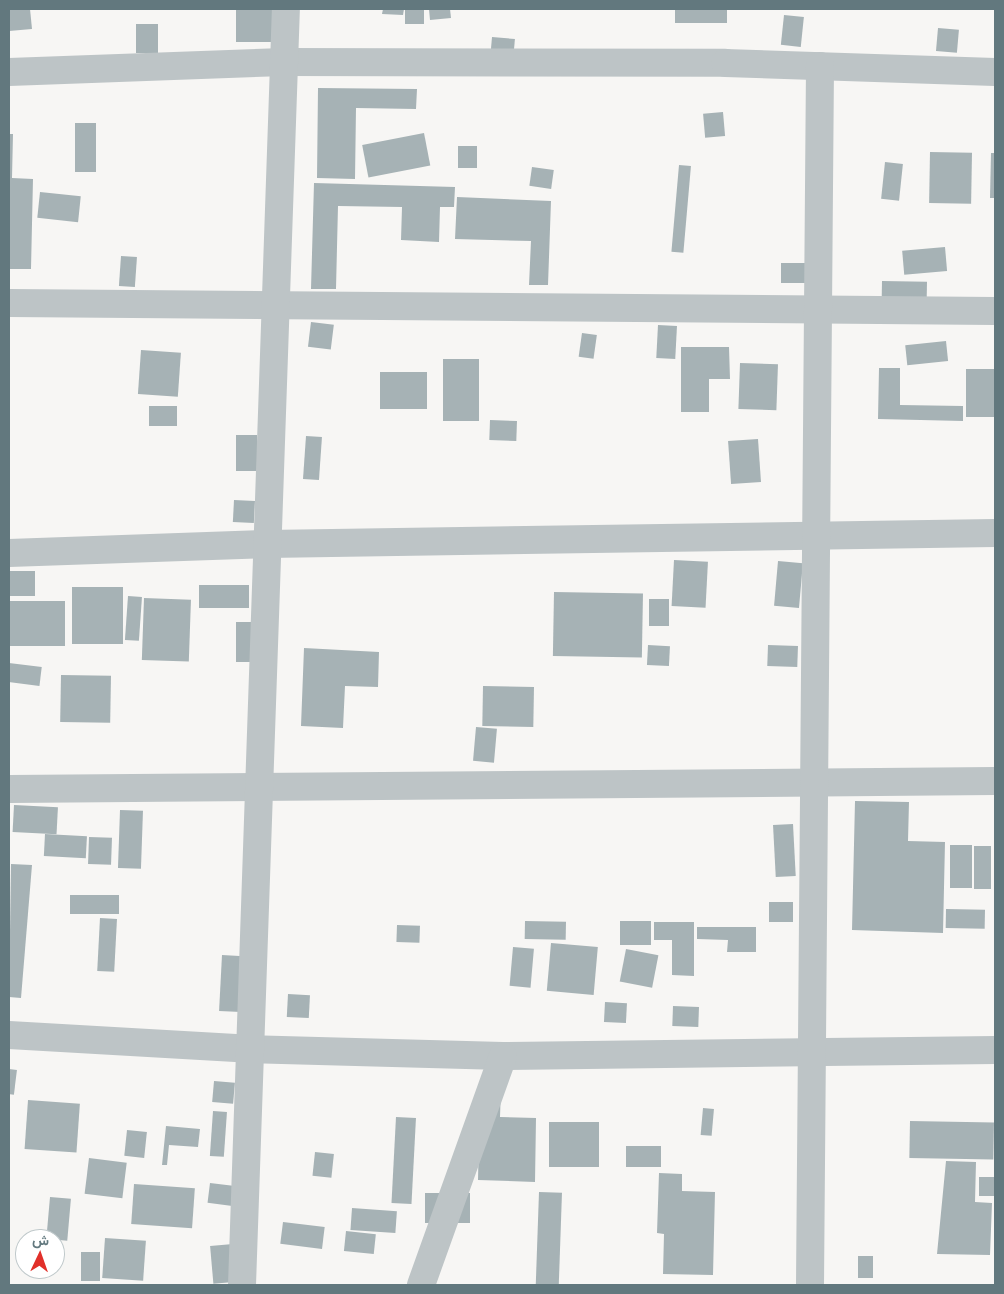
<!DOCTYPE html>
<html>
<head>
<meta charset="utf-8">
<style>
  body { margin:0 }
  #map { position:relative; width:1004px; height:1294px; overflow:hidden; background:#f7f6f4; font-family:"IBM Plex Sans",Vazirmatn,sans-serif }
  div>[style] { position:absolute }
  .building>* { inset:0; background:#a6b2b5; transform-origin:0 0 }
  .street>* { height:28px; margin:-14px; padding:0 14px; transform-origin:14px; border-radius:14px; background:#bdc4c6 }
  span { translate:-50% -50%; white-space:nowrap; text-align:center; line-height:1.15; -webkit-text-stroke:5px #fff; paint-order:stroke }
  .frame { position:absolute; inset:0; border:10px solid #62787e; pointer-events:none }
  .north { position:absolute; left:15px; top:1229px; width:50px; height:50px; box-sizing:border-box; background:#fff; border:1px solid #c0c9cb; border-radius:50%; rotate:3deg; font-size:14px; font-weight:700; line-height:20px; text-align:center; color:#62787e }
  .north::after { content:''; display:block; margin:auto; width:18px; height:22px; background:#e1302a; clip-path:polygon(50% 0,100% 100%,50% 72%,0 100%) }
</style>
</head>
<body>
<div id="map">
  <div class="building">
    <i style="clip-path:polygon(9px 9px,30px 9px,32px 29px,9px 31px)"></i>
    <i style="left:236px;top:9px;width:41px;height:33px"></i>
    <i style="clip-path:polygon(383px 9px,404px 9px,403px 15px,382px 14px)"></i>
    <i style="left:405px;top:9px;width:19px;height:15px"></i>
    <i style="clip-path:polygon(429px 9px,450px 9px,451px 18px,430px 20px)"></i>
    <i style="left:675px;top:9px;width:52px;height:14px"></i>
    <i style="left:784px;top:15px;width:20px;height:30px;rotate:6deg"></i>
    <i style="left:136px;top:24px;width:22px;height:29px"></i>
    <i style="left:938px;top:28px;width:21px;height:23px;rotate:5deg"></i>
    <i style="left:492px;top:37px;width:23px;height:25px;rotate:5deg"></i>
    <i style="clip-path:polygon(318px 88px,417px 89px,416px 109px,356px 108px,355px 179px,317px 178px)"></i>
    <i style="left:723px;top:112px;width:24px;height:20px;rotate:85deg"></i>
    <i style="left:75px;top:123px;width:21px;height:49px"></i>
    <i style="left:424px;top:133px;width:33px;height:63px;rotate:79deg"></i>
    <i style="clip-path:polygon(9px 134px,13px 134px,12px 178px,33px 179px,31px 269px,9px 269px)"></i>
    <i style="left:458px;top:146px;width:19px;height:22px"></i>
    <i style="left:930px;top:152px;width:42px;height:51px;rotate:1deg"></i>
    <i style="clip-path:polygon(991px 153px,995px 153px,995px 198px,990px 198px)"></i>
    <i style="left:885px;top:162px;width:18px;height:37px;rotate:6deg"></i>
    <i style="left:679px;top:165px;width:12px;height:87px;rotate:5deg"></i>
    <i style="left:532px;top:167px;width:22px;height:19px;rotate:8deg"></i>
    <i style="clip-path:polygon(314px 183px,455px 187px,454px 207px,440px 207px,439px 242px,401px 240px,402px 207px,338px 206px,336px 289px,311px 289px)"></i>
    <i style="left:40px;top:192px;width:41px;height:26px;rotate:6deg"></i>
    <i style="clip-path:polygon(457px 197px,551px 201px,548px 285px,529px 285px,531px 241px,455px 239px)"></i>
    <i style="left:945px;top:247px;width:24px;height:43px;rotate:85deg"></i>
    <i style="left:121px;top:256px;width:16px;height:30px;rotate:4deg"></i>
    <i style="left:806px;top:263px;width:20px;height:25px;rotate:90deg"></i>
    <i style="left:882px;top:281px;width:45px;height:21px;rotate:1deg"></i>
    <i style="left:311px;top:322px;width:23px;height:25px;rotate:7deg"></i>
    <i style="left:658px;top:325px;width:19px;height:33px;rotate:3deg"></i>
    <i style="left:582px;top:333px;width:15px;height:24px;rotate:8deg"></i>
    <i style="left:946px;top:341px;width:20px;height:41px;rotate:84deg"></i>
    <i style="clip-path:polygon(681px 347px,729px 347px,730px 379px,709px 379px,709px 412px,681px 412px)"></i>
    <i style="left:141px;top:350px;width:40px;height:44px;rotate:4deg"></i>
    <i style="left:443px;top:359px;width:36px;height:62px"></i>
    <i style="left:740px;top:363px;width:38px;height:46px;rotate:2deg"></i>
    <i style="clip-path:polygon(879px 368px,900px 368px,900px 405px,963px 406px,963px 421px,878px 419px)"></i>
    <i style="left:966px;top:369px;width:29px;height:48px"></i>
    <i style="left:380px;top:372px;width:47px;height:37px"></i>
    <i style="left:149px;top:406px;width:28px;height:20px"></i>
    <i style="left:490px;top:420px;width:27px;height:20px;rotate:2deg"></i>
    <i style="left:236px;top:435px;width:21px;height:36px"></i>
    <i style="left:306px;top:436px;width:16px;height:43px;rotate:4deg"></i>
    <i style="left:758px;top:439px;width:43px;height:30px;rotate:86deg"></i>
    <i style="left:234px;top:500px;width:21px;height:22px;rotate:3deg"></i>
    <i style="left:674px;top:560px;width:34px;height:46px;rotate:3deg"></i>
    <i style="left:778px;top:561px;width:25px;height:45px;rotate:5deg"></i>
    <i style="left:9px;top:571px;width:26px;height:25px"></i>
    <i style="left:249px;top:585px;width:23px;height:50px;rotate:90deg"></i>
    <i style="left:72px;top:587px;width:51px;height:57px"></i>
    <i style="left:554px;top:592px;width:89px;height:64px;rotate:1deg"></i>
    <i style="left:128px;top:596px;width:14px;height:44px;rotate:4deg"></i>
    <i style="left:144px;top:598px;width:47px;height:62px;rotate:2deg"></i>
    <i style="left:669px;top:599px;width:27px;height:20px;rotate:90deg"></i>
    <i style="left:9px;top:601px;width:56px;height:45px"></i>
    <i style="left:259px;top:622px;width:40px;height:23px;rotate:90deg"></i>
    <i style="left:648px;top:645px;width:22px;height:20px;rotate:3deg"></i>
    <i style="left:768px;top:645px;width:30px;height:21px;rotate:2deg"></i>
    <i style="clip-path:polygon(304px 648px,379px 652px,378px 687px,345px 686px,343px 728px,301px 726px)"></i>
    <i style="left:9px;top:663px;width:33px;height:19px;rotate:7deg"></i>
    <i style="left:61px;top:675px;width:50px;height:47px;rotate:1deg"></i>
    <i style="left:483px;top:686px;width:51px;height:40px;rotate:1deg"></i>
    <i style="left:476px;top:727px;width:21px;height:34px;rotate:5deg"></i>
    <i style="clip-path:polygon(855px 801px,909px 802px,908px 841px,945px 842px,943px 933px,852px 930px)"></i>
    <i style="left:14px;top:805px;width:44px;height:27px;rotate:3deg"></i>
    <i style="left:120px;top:810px;width:23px;height:58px;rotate:2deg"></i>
    <i style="left:793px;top:824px;width:52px;height:20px;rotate:87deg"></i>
    <i style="left:45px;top:834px;width:42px;height:22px;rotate:3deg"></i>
    <i style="left:89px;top:837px;width:23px;height:27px;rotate:2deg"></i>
    <i style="left:950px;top:845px;width:22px;height:43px"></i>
    <i style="left:974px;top:846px;width:17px;height:43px"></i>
    <i style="clip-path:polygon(11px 864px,32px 865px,21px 998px,9px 997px)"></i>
    <i style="left:70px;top:895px;width:49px;height:19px"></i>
    <i style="left:769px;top:902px;width:24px;height:20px"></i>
    <i style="left:946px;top:909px;width:39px;height:19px;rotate:1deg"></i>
    <i style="left:100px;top:918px;width:17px;height:53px;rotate:3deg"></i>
    <i style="left:525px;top:921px;width:41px;height:18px;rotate:1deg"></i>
    <i style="left:620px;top:921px;width:31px;height:24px"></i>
    <i style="clip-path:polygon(654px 922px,694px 922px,694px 976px,672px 975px,672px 940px,654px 940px)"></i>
    <i style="left:397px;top:925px;width:23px;height:17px;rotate:2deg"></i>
    <i style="clip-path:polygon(697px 927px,756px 927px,756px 952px,727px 952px,728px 940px,697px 939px)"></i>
    <i style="left:551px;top:943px;width:47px;height:48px;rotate:5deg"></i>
    <i style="left:513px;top:947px;width:21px;height:39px;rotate:5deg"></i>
    <i style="left:626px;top:949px;width:33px;height:33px;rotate:11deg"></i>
    <i style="left:222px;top:955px;width:22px;height:56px;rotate:3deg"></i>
    <i style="left:288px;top:994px;width:22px;height:23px;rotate:3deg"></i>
    <i style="left:605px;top:1002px;width:22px;height:20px;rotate:3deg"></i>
    <i style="left:673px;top:1006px;width:26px;height:20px;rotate:2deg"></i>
    <i style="left:9px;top:1069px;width:8px;height:25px;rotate:7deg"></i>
    <i style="left:214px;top:1081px;width:21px;height:21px;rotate:5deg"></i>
    <i style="clip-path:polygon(480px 1086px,501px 1087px,500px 1117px,536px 1118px,535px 1182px,478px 1180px)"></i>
    <i style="left:28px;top:1100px;width:52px;height:49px;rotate:4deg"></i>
    <i style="left:703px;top:1108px;width:11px;height:27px;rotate:5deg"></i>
    <i style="left:213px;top:1111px;width:14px;height:45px;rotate:4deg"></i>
    <i style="left:396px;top:1117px;width:20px;height:86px;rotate:3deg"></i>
    <i style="left:910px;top:1121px;width:84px;height:37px;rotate:1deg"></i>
    <i style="left:549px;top:1122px;width:50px;height:45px"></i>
    <i style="clip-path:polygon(166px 1126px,200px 1129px,198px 1147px,169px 1145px,167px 1165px,162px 1165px)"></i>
    <i style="left:127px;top:1130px;width:20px;height:26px;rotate:6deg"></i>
    <i style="left:661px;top:1146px;width:21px;height:35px;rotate:90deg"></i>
    <i style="left:315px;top:1152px;width:19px;height:24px;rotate:6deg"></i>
    <i style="left:89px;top:1158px;width:38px;height:36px;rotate:7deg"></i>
    <i style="clip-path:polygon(946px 1161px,976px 1162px,975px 1202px,992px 1203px,990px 1255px,937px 1254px)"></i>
    <i style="clip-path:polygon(659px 1173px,682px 1174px,682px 1191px,715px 1192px,713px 1275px,663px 1274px,664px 1234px,657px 1233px)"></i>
    <i style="left:979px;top:1177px;width:16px;height:19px"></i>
    <i style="left:210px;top:1183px;width:25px;height:20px;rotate:7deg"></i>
    <i style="left:134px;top:1184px;width:61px;height:40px;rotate:4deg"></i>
    <i style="left:539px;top:1192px;width:23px;height:93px;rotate:2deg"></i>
    <i style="left:425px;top:1193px;width:45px;height:30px"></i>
    <i style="left:50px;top:1197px;width:21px;height:42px;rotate:5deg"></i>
    <i style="left:352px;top:1208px;width:45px;height:22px;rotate:4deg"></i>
    <i style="left:283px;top:1222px;width:42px;height:22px;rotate:7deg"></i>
    <i style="left:346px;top:1231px;width:30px;height:20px;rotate:6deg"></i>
    <i style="left:105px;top:1238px;width:41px;height:40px;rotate:4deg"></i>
    <i style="left:233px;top:1244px;width:38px;height:23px;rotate:85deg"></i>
    <i style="left:81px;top:1252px;width:19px;height:29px"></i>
    <i style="left:873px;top:1256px;width:22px;height:15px;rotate:90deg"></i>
  </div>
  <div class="street">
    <i style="left:9px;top:72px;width:275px;rotate:-2.1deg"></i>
    <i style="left:284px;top:62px;width:441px;rotate:0.1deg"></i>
    <i style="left:725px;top:63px;width:270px;rotate:1.9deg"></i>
    <i style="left:9px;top:303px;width:986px;rotate:0.46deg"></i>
    <i style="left:9px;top:553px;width:258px;rotate:-2deg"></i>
    <i style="left:267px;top:544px;width:728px;rotate:-0.87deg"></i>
    <i style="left:9px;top:789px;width:986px;rotate:-0.46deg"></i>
    <i style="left:9px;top:1035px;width:240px;rotate:3.3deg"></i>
    <i style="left:249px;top:1049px;width:254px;rotate:1.6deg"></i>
    <i style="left:503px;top:1056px;width:492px;rotate:-0.7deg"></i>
    <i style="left:242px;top:1285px;width:1277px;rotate:-88.03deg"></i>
    <i style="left:421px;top:1285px;width:243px;rotate:-70.3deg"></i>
    <i style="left:810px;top:1285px;width:1219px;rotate:-89.53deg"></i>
  </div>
  <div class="frame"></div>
  <div class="north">ش</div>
</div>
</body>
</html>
